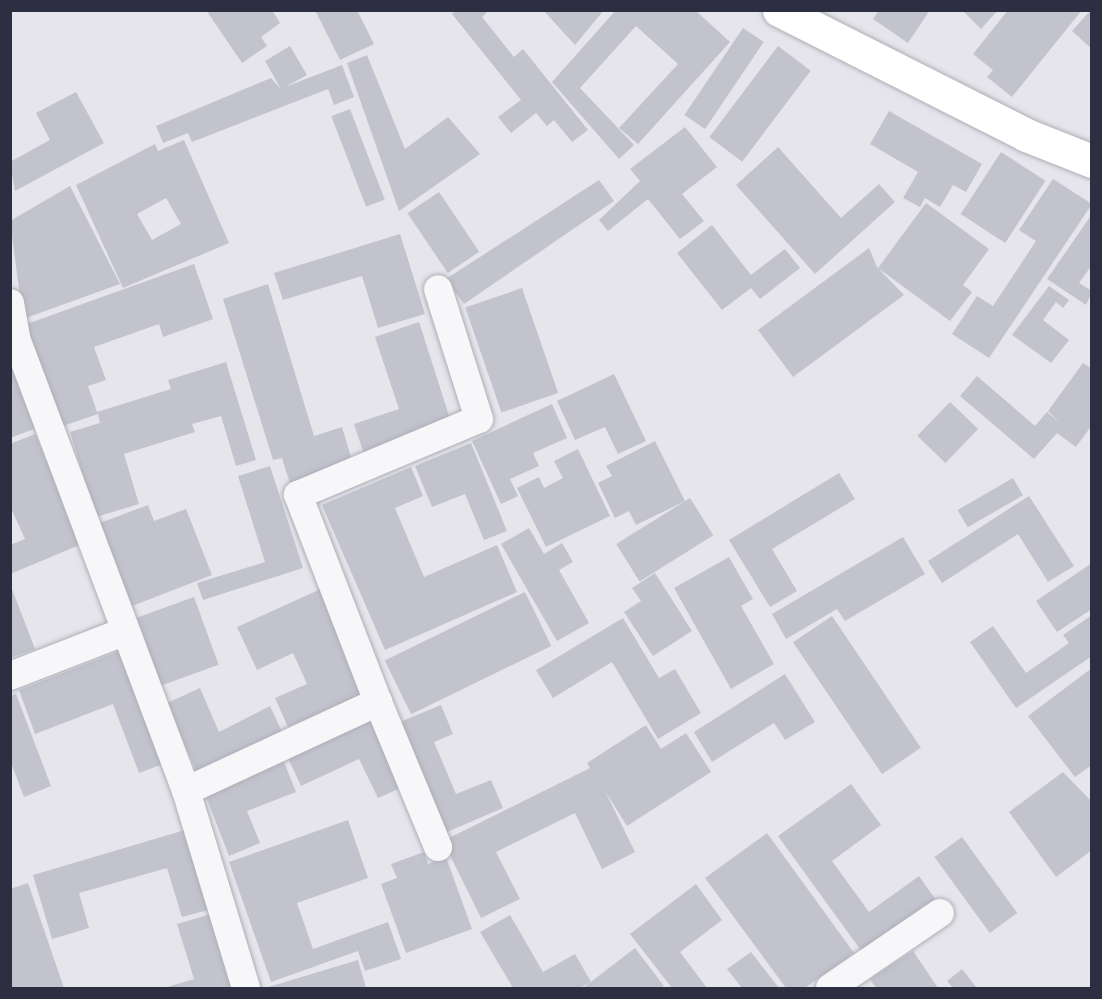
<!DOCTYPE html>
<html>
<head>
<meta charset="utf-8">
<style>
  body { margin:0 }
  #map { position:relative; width:1102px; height:999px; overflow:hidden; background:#e5e5eb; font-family:Karla,sans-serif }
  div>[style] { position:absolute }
  .building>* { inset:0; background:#c2c3cd; transform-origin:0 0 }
  .roads { filter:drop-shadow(0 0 2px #aeaeb8) drop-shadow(0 0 2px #aeaeb8) }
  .street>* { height:28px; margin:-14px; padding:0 14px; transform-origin:14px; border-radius:14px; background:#f7f7f9 }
  .secondary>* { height:33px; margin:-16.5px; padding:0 16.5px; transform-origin:16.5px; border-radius:16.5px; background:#fff }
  span { translate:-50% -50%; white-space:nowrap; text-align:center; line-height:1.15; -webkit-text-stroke:4.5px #f4f4f8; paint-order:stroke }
  .frame { position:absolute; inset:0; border:12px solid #2e2e42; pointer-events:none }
</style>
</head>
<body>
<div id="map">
  <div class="building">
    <i style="clip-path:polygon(206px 10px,272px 10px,280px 23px,261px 37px,267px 46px,242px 63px)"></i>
    <i style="clip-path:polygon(315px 10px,357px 10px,374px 44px,340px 60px)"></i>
    <i style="clip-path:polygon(457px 10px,489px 10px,482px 17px,514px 57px,523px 49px,588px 130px,572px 142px,554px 120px,547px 126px,536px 113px,511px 133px,498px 117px,521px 100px,452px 14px)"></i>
    <i style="clip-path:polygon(543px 10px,604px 10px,575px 45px)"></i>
    <i style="clip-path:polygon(616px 10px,695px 10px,730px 42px,638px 144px,619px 128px,678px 64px,636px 26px,580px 88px,634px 145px,619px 159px,552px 82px)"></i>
    <i style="clip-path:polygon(879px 10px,930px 10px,908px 43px,873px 19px)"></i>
    <i style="clip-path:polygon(962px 10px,998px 10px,981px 29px)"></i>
    <i style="clip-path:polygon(1008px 10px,1082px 10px,1012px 97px,987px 77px,993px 70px,973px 54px)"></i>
    <i style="clip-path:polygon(1089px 12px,1092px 15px,1092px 49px,1072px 31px)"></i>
    <i style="left:743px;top:28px;width:25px;height:105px;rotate:34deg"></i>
    <i style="clip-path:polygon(290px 46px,307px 75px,285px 87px,342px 65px,354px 97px,334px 105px,328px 89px,192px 142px,188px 133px,163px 143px,156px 126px,271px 78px,281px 89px,265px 61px)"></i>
    <i style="left:778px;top:46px;width:41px;height:114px;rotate:37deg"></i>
    <i style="clip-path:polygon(367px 55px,405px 149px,448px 117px,480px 154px,399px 211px,347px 63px)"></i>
    <i style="clip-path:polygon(76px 92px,104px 143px,15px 191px,10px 162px,50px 140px,36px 113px)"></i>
    <i style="left:350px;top:109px;width:97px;height:20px;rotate:69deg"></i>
    <i style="clip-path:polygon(889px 111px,982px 164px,966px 192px,953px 185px,940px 207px,925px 198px,920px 207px,903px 198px,918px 172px,870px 144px)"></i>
    <i style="clip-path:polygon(685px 127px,717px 167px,682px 194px,704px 221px,680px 239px,648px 199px,608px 231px,599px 220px,640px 181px,630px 169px)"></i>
    <i style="clip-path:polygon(evenodd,184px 140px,229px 243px,123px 288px,76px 185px,155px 144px,158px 151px,184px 140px,166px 198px,181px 224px,152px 240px,137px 214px,166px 198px)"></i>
    <i style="clip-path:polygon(778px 147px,841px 218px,879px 184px,895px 202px,815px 274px,736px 185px)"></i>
    <i style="left:1001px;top:152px;width:53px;height:74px;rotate:33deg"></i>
    <i style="clip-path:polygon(1053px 179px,1092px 204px,989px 358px,952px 334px,977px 296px,993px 306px,1036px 241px,1019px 230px)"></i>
    <i style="clip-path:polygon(599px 180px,614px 201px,464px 304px,446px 279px)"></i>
    <i style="clip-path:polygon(70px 186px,120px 284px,23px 319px,10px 221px)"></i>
    <i style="left:439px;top:192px;width:72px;height:38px;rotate:56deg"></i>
    <i style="clip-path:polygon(926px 203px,989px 249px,963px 285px,972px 292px,950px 321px,878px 268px)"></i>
    <i style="clip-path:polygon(1092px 214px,1092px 265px,1079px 283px,1092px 291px,1086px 305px,1047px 279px)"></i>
    <i style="clip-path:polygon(712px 225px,751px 275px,785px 249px,800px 268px,760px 299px,751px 288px,722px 310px,677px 253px)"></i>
    <i style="clip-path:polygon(400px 234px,425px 314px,378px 328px,362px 276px,283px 300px,274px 273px)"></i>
    <i style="clip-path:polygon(869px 248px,877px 267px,904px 295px,793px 377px,758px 330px)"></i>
    <i style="clip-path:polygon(194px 264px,213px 319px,163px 337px,159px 324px,94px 347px,106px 380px,88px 386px,97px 412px,171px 389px,168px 380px,226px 362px,256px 460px,236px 466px,221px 416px,192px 424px,195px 432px,124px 454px,139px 504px,96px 517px,70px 432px,100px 423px,98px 414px,60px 427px,24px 325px)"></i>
    <i style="clip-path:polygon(268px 284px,314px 436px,342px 427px,354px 467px,291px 487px,282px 458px,273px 460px,223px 299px)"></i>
    <i style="clip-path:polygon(1049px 286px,1069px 300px,1063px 308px,1056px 302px,1043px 320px,1069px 340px,1051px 363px,1012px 335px)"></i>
    <i style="left:522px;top:288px;width:111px;height:60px;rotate:71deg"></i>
    <i style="clip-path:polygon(419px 322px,452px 425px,364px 454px,354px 424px,399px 409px,375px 337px)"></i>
    <i style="clip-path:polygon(10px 342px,42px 426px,10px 438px)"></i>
    <i style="clip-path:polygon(1083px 363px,1092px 369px,1092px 425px,1076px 447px,1057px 433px,1034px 459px,960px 396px,977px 376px,1035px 426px,1047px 412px,1060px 423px,1048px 411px)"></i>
    <i style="clip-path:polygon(614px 374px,646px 441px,618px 454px,605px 427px,575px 440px,557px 401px)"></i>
    <i style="left:950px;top:402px;width:39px;height:47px;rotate:44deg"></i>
    <i style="clip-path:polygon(552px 404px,567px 438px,533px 453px,539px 466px,510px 479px,518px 496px,501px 504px,472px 441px)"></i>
    <i style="clip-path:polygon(35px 434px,82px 544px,10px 574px,10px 545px,25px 539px,10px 506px,10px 444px)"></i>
    <i style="clip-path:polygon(655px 441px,685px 501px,636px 525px,629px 511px,615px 518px,598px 483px,612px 476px,606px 466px)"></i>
    <i style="clip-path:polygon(471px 443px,507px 531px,484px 540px,465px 494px,432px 507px,415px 466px)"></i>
    <i style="clip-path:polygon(578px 449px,610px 516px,546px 547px,517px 488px,539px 477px,544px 488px,563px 478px,554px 461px)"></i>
    <i style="clip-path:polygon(270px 466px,303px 568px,203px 600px,197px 583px,265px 562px,238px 476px)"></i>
    <i style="clip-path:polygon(411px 467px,423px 496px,395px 508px,424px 577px,497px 545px,517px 592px,385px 650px,322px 505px)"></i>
    <i style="clip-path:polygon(839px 473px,855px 499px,772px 549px,797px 591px,770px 607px,729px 540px)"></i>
    <i style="left:1013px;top:478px;width:20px;height:64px;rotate:60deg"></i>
    <i style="clip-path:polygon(1029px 496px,1074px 566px,1048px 582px,1018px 534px,942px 583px,928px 561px)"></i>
    <i style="left:690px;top:498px;width:44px;height:87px;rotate:58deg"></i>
    <i style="clip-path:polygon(148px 505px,154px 521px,186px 509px,212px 575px,132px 606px,100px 523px)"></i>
    <i style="clip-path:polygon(529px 528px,544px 554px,562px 543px,573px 562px,559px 570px,589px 623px,557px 641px,501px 544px)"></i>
    <i style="clip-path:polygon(903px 537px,925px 574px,845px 621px,837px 609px,786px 639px,772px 614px)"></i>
    <i style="clip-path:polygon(729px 557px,753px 599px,741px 606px,774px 664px,731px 689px,674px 588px)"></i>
    <i style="clip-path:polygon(1092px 563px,1092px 609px,1057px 632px,1036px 601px)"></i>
    <i style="clip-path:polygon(655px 573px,692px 631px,653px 656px,624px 612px,641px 601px,632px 588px)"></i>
    <i style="clip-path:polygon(10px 584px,35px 649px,10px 658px)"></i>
    <i style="clip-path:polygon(323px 588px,369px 691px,288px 727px,275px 698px,307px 684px,293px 653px,257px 670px,237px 627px)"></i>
    <i style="left:525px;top:592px;width:60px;height:156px;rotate:64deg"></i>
    <i style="left:194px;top:597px;width:72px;height:61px;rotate:70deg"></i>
    <i style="clip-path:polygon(1092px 615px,1092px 656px,1016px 708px,970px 642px,993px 626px,1026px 673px,1069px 643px,1063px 635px)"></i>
    <i style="left:832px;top:616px;width:159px;height:47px;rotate:56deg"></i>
    <i style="clip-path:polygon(623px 618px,659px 678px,675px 669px,701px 713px,658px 739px,612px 662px,553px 698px,536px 670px)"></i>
    <i style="clip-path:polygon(125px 649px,168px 762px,139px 773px,113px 704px,35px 734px,19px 690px)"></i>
    <i style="clip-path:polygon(1092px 668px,1092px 765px,1075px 777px,1028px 716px)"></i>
    <i style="clip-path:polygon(785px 674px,815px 722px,785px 740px,774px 723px,712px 762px,694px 732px)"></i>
    <i style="clip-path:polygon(200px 688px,219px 732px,270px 706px,283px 734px,198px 775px,167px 703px)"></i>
    <i style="clip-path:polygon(16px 694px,51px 786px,24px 797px,10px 760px,10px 696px)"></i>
    <i style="clip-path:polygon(441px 705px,453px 734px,434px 742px,456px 794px,491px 780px,503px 808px,440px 835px,395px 724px)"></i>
    <i style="clip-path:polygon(372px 714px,405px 786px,378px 798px,359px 759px,301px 786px,286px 754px)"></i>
    <i style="clip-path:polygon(646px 725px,661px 749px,686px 733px,711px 772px,627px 826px,605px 791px,635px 852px,602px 869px,575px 813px,496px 852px,520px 899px,481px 918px,443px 841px,590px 768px,587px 763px)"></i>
    <i style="clip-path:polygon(284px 762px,296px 792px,247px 811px,260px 843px,229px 856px,205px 794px)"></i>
    <i style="clip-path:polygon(1063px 772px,1092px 802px,1092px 850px,1056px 877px,1009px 812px)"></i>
    <i style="clip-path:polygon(851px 784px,881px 825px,832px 861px,869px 912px,919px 876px,938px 903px,865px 956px,778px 836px)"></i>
    <i style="clip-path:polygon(348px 820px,368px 878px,297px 903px,313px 949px,388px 922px,401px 959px,365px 971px,358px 951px,271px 982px,229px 862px)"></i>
    <i style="clip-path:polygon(185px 830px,208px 910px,182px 917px,167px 868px,79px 893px,89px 928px,52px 939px,33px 875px)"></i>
    <i style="clip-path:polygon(767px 833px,854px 953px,805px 988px,786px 988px,705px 878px)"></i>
    <i style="left:962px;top:837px;width:94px;height:34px;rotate:54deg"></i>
    <i style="clip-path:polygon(424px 852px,428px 864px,446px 857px,472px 929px,406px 953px,381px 884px,397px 878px,391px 864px)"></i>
    <i style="clip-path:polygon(28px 883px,64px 988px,10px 988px,10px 889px)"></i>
    <i style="clip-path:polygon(696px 884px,722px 920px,680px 952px,707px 988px,672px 988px,630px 934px)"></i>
    <i style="clip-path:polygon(211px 914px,234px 988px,164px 988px,194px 979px,177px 924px)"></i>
    <i style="clip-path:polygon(510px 915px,543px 972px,575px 954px,591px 982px,580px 988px,513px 988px,480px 932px)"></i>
    <i style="clip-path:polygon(635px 948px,664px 986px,660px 988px,583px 988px)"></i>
    <i style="clip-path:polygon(913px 951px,938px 988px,876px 988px,870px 979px)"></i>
    <i style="clip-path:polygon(751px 952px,779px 988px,742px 988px,727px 969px)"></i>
    <i style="clip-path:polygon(358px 960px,366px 988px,265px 988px)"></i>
    <i style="clip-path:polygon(962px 969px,977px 988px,953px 988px,947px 981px)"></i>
  </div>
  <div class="roads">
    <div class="street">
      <i style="left:10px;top:303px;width:39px;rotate:80deg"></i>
      <i style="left:17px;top:341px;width:481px;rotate:69.4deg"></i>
      <i style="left:10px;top:676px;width:124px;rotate:-21.2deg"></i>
      <i style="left:378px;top:702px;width:222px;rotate:-111.1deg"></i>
      <i style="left:298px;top:495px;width:196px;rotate:-22.8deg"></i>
      <i style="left:479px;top:419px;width:136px;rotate:-107.5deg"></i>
      <i style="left:246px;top:988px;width:206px;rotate:-106.9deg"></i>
      <i style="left:186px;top:791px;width:212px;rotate:-24.9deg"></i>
      <i style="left:378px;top:702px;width:157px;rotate:67.5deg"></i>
      <i style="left:830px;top:988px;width:133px;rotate:-34.3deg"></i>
    </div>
    <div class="secondary">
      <i style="left:779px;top:10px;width:277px;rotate:26.8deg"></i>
      <i style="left:1026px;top:135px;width:71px;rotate:21.5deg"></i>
    </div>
  </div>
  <div class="frame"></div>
</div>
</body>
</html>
